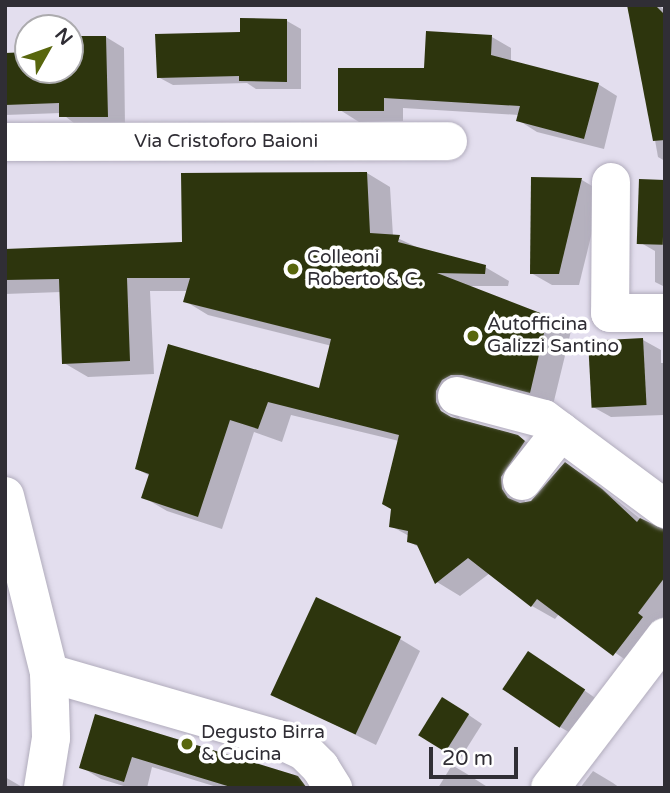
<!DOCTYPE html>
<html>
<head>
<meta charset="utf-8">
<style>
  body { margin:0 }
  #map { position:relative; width:670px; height:793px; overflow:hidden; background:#e3deee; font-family:"Varela Round",sans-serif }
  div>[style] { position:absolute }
  .shadow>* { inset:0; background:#0003 }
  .building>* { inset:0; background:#2d350d; transform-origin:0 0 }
  .roads { filter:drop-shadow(0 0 2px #b1acbc) drop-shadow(0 0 2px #b1acbc) }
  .minor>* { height:38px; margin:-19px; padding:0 19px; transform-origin:19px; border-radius:19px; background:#fff }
  .dots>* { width:19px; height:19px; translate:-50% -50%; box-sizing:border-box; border:4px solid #fff; border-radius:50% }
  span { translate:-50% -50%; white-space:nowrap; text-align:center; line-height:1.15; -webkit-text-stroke:7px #fff; paint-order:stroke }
  .street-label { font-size:19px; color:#302e35 }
  .poi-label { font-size:19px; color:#302e35 }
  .left { translate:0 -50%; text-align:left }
  .frame { position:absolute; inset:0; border:7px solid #302e35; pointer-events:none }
  .north { position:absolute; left:14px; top:14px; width:70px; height:70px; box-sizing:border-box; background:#fff; border:2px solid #acabae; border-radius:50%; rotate:50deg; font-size:19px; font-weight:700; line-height:28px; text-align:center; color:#302e35 }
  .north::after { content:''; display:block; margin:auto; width:24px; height:32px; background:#58660d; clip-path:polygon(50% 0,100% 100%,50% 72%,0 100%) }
  .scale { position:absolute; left:429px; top:747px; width:89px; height:32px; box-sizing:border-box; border:4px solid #302e35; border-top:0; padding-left:9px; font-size:21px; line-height:24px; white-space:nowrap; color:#302e35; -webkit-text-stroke:5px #fff; paint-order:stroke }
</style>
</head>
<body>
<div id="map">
  <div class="shadow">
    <i style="clip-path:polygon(18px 5px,78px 5px,20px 6px)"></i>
    <i style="clip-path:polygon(631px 5px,659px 5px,665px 11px,665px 161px,658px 157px)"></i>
    <i style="clip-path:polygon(287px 21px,301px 29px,301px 89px,256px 89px,247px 83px,173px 85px,158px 77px,242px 34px)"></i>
    <i style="clip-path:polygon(106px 37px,124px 48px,125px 126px,79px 127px,61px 113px,5px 115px,5px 55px,28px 54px,28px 70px,70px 70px,70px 38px)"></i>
    <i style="clip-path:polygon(492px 37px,511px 48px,511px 62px,598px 84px,617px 96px,604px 149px,537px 132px,518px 120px,519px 115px,403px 108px,403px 121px,359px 122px,340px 110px)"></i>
    <i style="clip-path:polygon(evenodd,367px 173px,390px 187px,393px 236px,423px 250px,485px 267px,509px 281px,508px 286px,466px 286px,548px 317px,571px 331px,553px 405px,459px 405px,459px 417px,462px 422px,518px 437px,542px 451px,524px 491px,525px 504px,532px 503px,565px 464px,589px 478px,643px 521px,665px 532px,665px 622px,633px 665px,559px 614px,555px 619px,532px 606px,490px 573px,460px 596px,437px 582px,420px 548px,408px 541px,409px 536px,391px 526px,399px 441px,291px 415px,282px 442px,254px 432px,222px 529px,167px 511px,143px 497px,150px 476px,137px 469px,169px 347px,320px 390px,332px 346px,208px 315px,185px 301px,188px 291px,150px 291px,154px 374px,88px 377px,64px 363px,61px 292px,5px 294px,5px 251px,184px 244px,367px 173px,434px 405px,458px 419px,451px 419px,433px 408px,434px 405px)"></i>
    <i style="clip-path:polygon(532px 179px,582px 180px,602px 192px,579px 285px,552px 285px,531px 273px)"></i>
    <i style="clip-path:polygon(665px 182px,665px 287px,655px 282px,655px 251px,641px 243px)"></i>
    <i style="clip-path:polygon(643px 340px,661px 350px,661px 363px,665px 363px,664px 415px,611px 417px,593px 407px)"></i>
    <i style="clip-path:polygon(400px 639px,420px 651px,376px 745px,273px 694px)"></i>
    <i style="clip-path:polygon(543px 661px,598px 700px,574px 735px,560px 727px)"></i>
    <i style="clip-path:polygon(457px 707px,482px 724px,460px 759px,446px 751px)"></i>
    <i style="clip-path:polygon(96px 716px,298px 788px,220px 788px,152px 767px,147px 788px,130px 788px,101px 779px,81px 767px)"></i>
    <i style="clip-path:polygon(452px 765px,467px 774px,489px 788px,438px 788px)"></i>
    <i style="clip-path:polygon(593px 771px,613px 783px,620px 788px,580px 788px)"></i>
    <i style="clip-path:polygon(5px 777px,24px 788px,5px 788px)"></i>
  </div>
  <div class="building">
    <i style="clip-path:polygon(627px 5px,655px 5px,665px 15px,665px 140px,653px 141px)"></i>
    <i style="clip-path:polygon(240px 18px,287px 19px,287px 82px,239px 81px,239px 76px,157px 78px,155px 34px,240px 32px)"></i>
    <i style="clip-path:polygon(426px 31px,492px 35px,491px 55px,599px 83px,584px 139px,516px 121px,520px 106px,384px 98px,384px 111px,338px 111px,338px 68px,424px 68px)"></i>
    <i style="clip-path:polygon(70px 36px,106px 36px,108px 117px,59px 117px,59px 103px,5px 105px,5px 53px,28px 52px,28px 70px,70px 70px)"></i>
    <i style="clip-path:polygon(367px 172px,370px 233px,400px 235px,398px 242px,486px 265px,485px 274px,437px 273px,548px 316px,530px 393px,462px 375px,451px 375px,442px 380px,436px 391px,436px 402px,441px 411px,451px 417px,518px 435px,525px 441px,501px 477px,502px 489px,508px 498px,520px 503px,531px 501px,565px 462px,602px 489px,637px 522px,640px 518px,665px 530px,665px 577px,638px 613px,643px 617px,613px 656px,537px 599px,531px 607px,468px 558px,435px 584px,417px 545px,407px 542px,408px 531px,389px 527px,391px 509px,382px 504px,399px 435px,268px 402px,258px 429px,230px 420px,198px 517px,141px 498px,149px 474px,135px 469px,168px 344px,319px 388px,331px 339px,183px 302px,190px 278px,127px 278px,130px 361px,62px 364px,59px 279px,5px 280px,5px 249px,182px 242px,181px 173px)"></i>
    <i style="clip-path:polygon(531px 177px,582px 178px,559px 274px,530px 274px)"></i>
    <i style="left:639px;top:179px;width:26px;height:65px;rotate:2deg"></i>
    <i style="left:643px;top:338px;width:67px;height:55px;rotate:87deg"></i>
    <i style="left:316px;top:597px;width:94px;height:108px;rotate:25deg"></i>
    <i style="left:528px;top:651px;width:69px;height:46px;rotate:34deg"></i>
    <i style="left:442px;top:697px;width:32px;height:45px;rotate:32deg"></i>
    <i style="clip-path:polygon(95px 714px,298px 776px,307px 788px,234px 788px,132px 757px,124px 782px,79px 768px)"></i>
  </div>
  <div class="roads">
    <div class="minor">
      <i style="left:5px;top:142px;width:443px;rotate:-0.1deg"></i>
      <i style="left:611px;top:182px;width:131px;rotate:90.4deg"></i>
      <i style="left:610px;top:313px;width:55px"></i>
      <i style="left:457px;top:396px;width:90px;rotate:14.8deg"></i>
      <i style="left:544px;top:419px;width:151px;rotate:36.6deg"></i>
      <i style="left:522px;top:481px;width:63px;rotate:-52deg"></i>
      <i style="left:5px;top:496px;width:182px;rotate:76deg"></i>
      <i style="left:49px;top:673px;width:65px;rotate:88.2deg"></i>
      <i style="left:51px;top:738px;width:51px;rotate:99.1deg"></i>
      <i style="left:49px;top:673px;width:238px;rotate:16.1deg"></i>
      <i style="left:278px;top:739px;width:29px;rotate:25deg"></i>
      <i style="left:304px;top:751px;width:23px;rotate:45deg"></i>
      <i style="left:320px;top:767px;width:25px;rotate:58deg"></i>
      <i style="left:550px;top:788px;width:190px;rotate:-52.7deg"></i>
    </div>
  </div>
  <div class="dots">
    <i style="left:293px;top:269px;background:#58660d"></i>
    <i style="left:473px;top:336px;background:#58660d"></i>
    <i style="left:187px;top:744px;background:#58660d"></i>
  </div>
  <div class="street-label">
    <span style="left:226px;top:142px">Via Cristoforo Baioni</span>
  </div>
  <div class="poi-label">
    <span class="left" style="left:307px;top:269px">Colleoni<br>Roberto &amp; C.</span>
    <span class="left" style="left:487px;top:336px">Autofficina<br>Galizzi Santino</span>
    <span class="left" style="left:201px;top:744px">Degusto Birra<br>&amp; Cucina</span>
  </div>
  <div class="frame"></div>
  <div class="north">N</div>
  <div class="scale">20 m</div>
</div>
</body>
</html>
